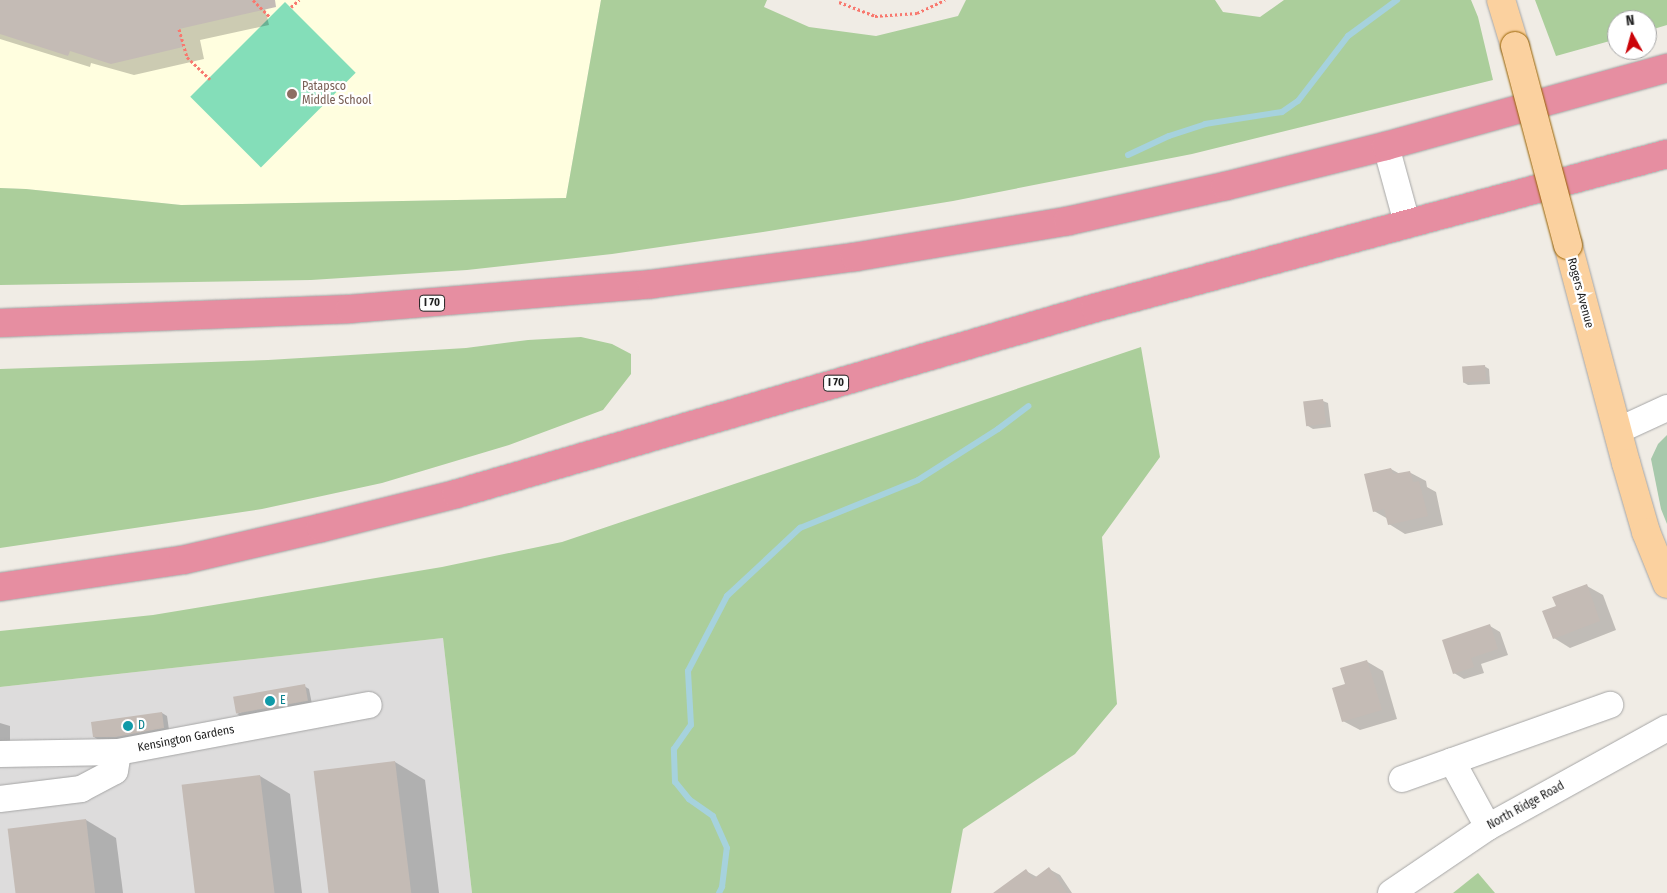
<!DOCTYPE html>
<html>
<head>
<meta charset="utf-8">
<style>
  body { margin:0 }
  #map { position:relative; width:1667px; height:893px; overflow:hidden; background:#f0ece5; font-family:"Fira Sans Condensed",sans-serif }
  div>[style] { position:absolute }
  .residential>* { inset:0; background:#dddcdc }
  .education>* { inset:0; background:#fffedf }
  .forest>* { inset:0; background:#abce9b }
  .cemetery>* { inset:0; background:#a7c8ab }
  .pitch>* { inset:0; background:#84deb9; transform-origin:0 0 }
  .shadow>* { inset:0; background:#0003 }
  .stream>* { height:6px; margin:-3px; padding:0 3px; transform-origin:3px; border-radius:3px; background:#a6d2dd }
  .building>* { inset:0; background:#c4bbb5; transform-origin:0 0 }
  .path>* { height:3px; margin-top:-1.5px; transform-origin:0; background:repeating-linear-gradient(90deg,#f8786e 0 2.5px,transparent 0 5px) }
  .roads { filter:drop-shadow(0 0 1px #a6a6a6) drop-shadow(0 0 1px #a6a6a6) }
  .minor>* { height:26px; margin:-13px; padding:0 13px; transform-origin:13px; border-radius:13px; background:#fff }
  .major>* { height:28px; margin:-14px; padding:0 14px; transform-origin:14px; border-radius:14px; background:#fbd19f }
  .highway>* { height:28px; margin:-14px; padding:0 14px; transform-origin:14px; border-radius:14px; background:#e68ea1 }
  .bridges { filter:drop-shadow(0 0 1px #986202) drop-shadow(0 0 1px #986202) }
  .major-bridge>* { height:28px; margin:-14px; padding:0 14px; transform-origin:14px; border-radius:14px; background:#fbd19f }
  .dots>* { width:14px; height:14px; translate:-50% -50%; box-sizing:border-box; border:2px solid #fff; border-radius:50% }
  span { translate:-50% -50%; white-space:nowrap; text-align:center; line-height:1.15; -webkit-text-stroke:4.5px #fff; paint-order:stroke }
  .shield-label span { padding:1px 4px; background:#fff; border:1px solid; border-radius:4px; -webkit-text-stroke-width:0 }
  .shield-label { font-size:11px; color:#1f1f1f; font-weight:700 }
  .education-label { font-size:12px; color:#785e54 }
  .left { translate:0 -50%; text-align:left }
  .street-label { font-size:12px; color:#1f1f1f }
  .culture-label { font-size:12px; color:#0d838f }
  .north { position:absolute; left:1607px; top:10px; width:50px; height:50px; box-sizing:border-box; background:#fff; border:1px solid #a5a5a5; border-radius:50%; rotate:353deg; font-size:14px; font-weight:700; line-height:20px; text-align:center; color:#1f1f1f }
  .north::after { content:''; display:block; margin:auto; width:18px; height:22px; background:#cb0308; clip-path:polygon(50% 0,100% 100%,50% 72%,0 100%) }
</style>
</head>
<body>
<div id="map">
  <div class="residential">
    <i style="clip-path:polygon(443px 638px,472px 893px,0 893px,0 687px)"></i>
  </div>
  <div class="education">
    <i style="clip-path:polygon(0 0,601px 0,566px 198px,181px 205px,26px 189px,0 188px)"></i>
  </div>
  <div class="forest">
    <i style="clip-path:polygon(601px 0,767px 0,764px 7px,809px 27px,876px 36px,958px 16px,966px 0,1215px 0,1223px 12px,1260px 17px,1284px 0,1471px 0,1478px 17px,1493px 80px,1192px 154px,953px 201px,763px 232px,612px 254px,467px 270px,311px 280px,0 285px,0 188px,26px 189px,181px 205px,566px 198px)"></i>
    <i style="clip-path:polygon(1535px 0,1667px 0,1667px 25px,1647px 31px,1647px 20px,1617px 20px,1617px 39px,1556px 56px)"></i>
    <i style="clip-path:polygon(581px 337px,612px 344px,631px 354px,631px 374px,603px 410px,509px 445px,382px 483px,262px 509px,0 548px,0 369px,268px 360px,466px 348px,528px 340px)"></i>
    <i style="clip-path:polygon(1141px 347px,1160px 457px,1102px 537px,1117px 704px,1075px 754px,963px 829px,951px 893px,472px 893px,443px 638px,0 687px,0 631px,153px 615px,442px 567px,562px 542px)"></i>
    <i style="clip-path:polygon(1478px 873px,1495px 893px,1453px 893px)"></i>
  </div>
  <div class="cemetery">
    <i style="clip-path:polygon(1667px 435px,1667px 524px,1661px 509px,1651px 459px,1658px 444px)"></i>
  </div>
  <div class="pitch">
    <i style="left:285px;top:2px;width:100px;height:134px;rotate:45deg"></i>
  </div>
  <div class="shadow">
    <i style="clip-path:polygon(0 0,263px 0,269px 25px,200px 40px,204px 59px,134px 75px,91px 63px,90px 67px,0 39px)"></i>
    <i style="clip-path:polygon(1484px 366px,1489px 369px,1490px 384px,1468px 385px,1463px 382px)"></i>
    <i style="clip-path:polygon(1323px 401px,1328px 403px,1331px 427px,1313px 429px,1308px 426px)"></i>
    <i style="clip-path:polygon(1391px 469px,1400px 474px,1409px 472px,1426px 481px,1427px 487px,1436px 492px,1443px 525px,1405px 534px,1389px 524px,1388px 519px,1374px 511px)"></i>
    <i style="clip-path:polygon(1587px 586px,1603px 595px,1616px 630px,1570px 648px,1554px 638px,1557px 607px)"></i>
    <i style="clip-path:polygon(1490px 626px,1500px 632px,1508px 655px,1481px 664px,1484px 673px,1464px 679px,1454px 673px)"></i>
    <i style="clip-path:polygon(1366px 661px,1383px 671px,1397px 719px,1360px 730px,1343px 721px,1346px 685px)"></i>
    <i style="clip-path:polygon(304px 686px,309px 689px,312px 704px,242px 717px,237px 714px)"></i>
    <i style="clip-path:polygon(162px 713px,167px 716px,169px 730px,122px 739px,99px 740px,94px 737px)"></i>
    <i style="clip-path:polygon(0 723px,10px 726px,10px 741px,0 744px)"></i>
    <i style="clip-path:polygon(395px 762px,425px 780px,439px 893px,331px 893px)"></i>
    <i style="clip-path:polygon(260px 776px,290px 794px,302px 893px,196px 893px)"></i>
    <i style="clip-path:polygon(86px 820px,116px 838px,123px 893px,17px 893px)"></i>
    <i style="clip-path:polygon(1049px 869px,1060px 875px,1072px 893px,1014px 893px,1026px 871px,1037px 877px)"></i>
  </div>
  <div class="stream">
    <i style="left:1128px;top:155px;width:45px;rotate:-24.9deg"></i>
    <i style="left:1169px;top:136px;width:38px;rotate:-18deg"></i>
    <i style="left:1205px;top:124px;width:78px;rotate:-8.9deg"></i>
    <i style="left:1282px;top:112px;width:19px;rotate:-35deg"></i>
    <i style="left:1298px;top:101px;width:82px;rotate:-52.4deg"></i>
    <i style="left:1348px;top:36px;width:61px;rotate:-36.3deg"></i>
    <i style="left:719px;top:893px;width:7px;rotate:-63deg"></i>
    <i style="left:722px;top:887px;width:39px;rotate:-83deg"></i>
    <i style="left:727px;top:848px;width:35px;rotate:-114deg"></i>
    <i style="left:713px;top:816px;width:29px;rotate:-145deg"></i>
    <i style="left:689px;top:799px;width:22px;rotate:-129deg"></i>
    <i style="left:675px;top:782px;width:33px;rotate:-92deg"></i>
    <i style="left:674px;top:749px;width:29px;rotate:-55deg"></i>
    <i style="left:691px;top:725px;width:54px;rotate:-93.2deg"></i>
    <i style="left:688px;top:671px;width:85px;rotate:-62.5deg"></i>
    <i style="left:727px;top:596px;width:100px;rotate:-43deg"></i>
    <i style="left:800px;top:528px;width:127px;rotate:-22.1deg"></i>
    <i style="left:918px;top:480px;width:95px;rotate:-32.5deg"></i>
    <i style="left:998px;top:429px;width:38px;rotate:-37deg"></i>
  </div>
  <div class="building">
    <i style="clip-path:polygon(0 0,275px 0,276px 7px,179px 29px,183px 47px,111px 64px,70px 51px,68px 56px,0 34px)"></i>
    <i style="left:1485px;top:365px;width:16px;height:23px;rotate:86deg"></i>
    <i style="left:1323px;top:399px;width:25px;height:20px;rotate:83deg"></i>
    <i style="clip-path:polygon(1391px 468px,1393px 474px,1410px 471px,1413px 482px,1419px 481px,1428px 516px,1388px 525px,1384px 509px,1373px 512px,1364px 474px)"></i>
    <i style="clip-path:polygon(1587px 584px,1600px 621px,1553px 639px,1542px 611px,1556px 606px,1552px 597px)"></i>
    <i style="clip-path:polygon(1490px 624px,1498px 649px,1471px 658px,1474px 667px,1453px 674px,1442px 640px)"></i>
    <i style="clip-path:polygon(1367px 660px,1382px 710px,1342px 722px,1332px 688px,1345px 684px,1340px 668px)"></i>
    <i style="left:305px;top:684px;width:17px;height:73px;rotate:80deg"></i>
    <i style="clip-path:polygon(162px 712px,164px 728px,116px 737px,93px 737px,91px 722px)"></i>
    <i style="left:395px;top:761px;width:133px;height:82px;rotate:83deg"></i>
    <i style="left:260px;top:775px;width:119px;height:79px;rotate:83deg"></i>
    <i style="left:86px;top:819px;width:75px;height:79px;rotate:83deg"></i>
    <i style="clip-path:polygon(1049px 867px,1067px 893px,993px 893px,1026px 869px,1033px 879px)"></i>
  </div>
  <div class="path">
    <i style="left:253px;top:0;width:24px;rotate:45deg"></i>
    <i style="left:839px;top:2px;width:39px;rotate:21deg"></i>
    <i style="left:875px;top:16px;width:42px;rotate:-4.1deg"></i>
    <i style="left:917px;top:13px;width:31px;rotate:-25deg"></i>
    <i style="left:291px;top:7px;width:11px;rotate:-41deg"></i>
    <i style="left:179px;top:29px;width:29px;rotate:74deg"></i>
    <i style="left:187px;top:57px;width:32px;rotate:44deg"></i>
  </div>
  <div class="roads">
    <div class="minor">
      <i style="left:1386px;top:146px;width:80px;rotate:74.7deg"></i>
      <i style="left:1617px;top:431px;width:55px;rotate:-24.7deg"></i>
      <i style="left:0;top:754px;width:118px;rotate:-1deg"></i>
      <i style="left:118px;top:752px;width:255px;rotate:-10.6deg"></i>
      <i style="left:1452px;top:761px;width:75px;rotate:61.4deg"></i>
      <i style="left:1402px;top:779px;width:221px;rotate:-19.6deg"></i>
      <i style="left:0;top:799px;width:82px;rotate:-7deg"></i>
      <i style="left:81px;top:789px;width:38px;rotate:-28deg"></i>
      <i style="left:115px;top:771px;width:19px;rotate:-81deg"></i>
      <i style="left:1391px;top:893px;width:117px;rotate:-34.2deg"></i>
      <i style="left:1488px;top:827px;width:205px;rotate:-28.9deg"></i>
    </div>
    <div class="major">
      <i style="left:1501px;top:0;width:48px;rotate:73.1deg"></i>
      <i style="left:1568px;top:245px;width:226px;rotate:75.1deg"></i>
      <i style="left:1626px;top:463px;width:72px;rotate:73.8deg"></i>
      <i style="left:1646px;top:532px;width:56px;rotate:68deg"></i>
    </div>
    <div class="highway">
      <i style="left:0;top:323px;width:350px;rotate:-2.3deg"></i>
      <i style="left:350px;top:309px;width:303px;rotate:-4.7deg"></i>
      <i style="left:652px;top:284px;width:205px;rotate:-7.6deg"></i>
      <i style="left:855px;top:257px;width:216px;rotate:-9.6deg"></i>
      <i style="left:1068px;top:221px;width:162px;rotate:-12.5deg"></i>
      <i style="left:1226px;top:186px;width:165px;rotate:-14deg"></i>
      <i style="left:1386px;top:146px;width:292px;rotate:-15.5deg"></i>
      <i style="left:0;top:587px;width:185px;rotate:-8.4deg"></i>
      <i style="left:183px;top:560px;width:142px;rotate:-13.1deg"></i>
      <i style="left:321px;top:528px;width:139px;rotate:-14.1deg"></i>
      <i style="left:456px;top:494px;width:666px;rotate:-16.23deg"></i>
      <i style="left:1095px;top:308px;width:592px;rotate:-15.07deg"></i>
    </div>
  </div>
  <div class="bridges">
    <div class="major-bridge">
      <i style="left:1515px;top:46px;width:206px;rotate:75.1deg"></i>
    </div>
  </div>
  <div class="dots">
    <i style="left:292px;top:94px;background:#8d6e63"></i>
    <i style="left:270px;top:701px;background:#0f9aa8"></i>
    <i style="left:128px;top:726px;background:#0f9aa8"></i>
  </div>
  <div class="shield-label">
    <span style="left:432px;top:303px">I 70</span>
    <span style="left:836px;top:383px">I 70</span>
  </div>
  <div class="education-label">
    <span class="left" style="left:302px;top:94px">Patapsco<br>Middle School</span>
  </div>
  <div class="street-label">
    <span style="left:1580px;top:293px;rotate:75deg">Rogers Avenue</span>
    <span style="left:186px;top:739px;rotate:-11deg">Kensington Gardens</span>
    <span style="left:1526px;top:806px;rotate:-29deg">North Ridge Road</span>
  </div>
  <div class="culture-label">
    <span class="left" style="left:280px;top:701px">E</span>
    <span class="left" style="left:138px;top:726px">D</span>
  </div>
  <div class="north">N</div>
</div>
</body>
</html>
